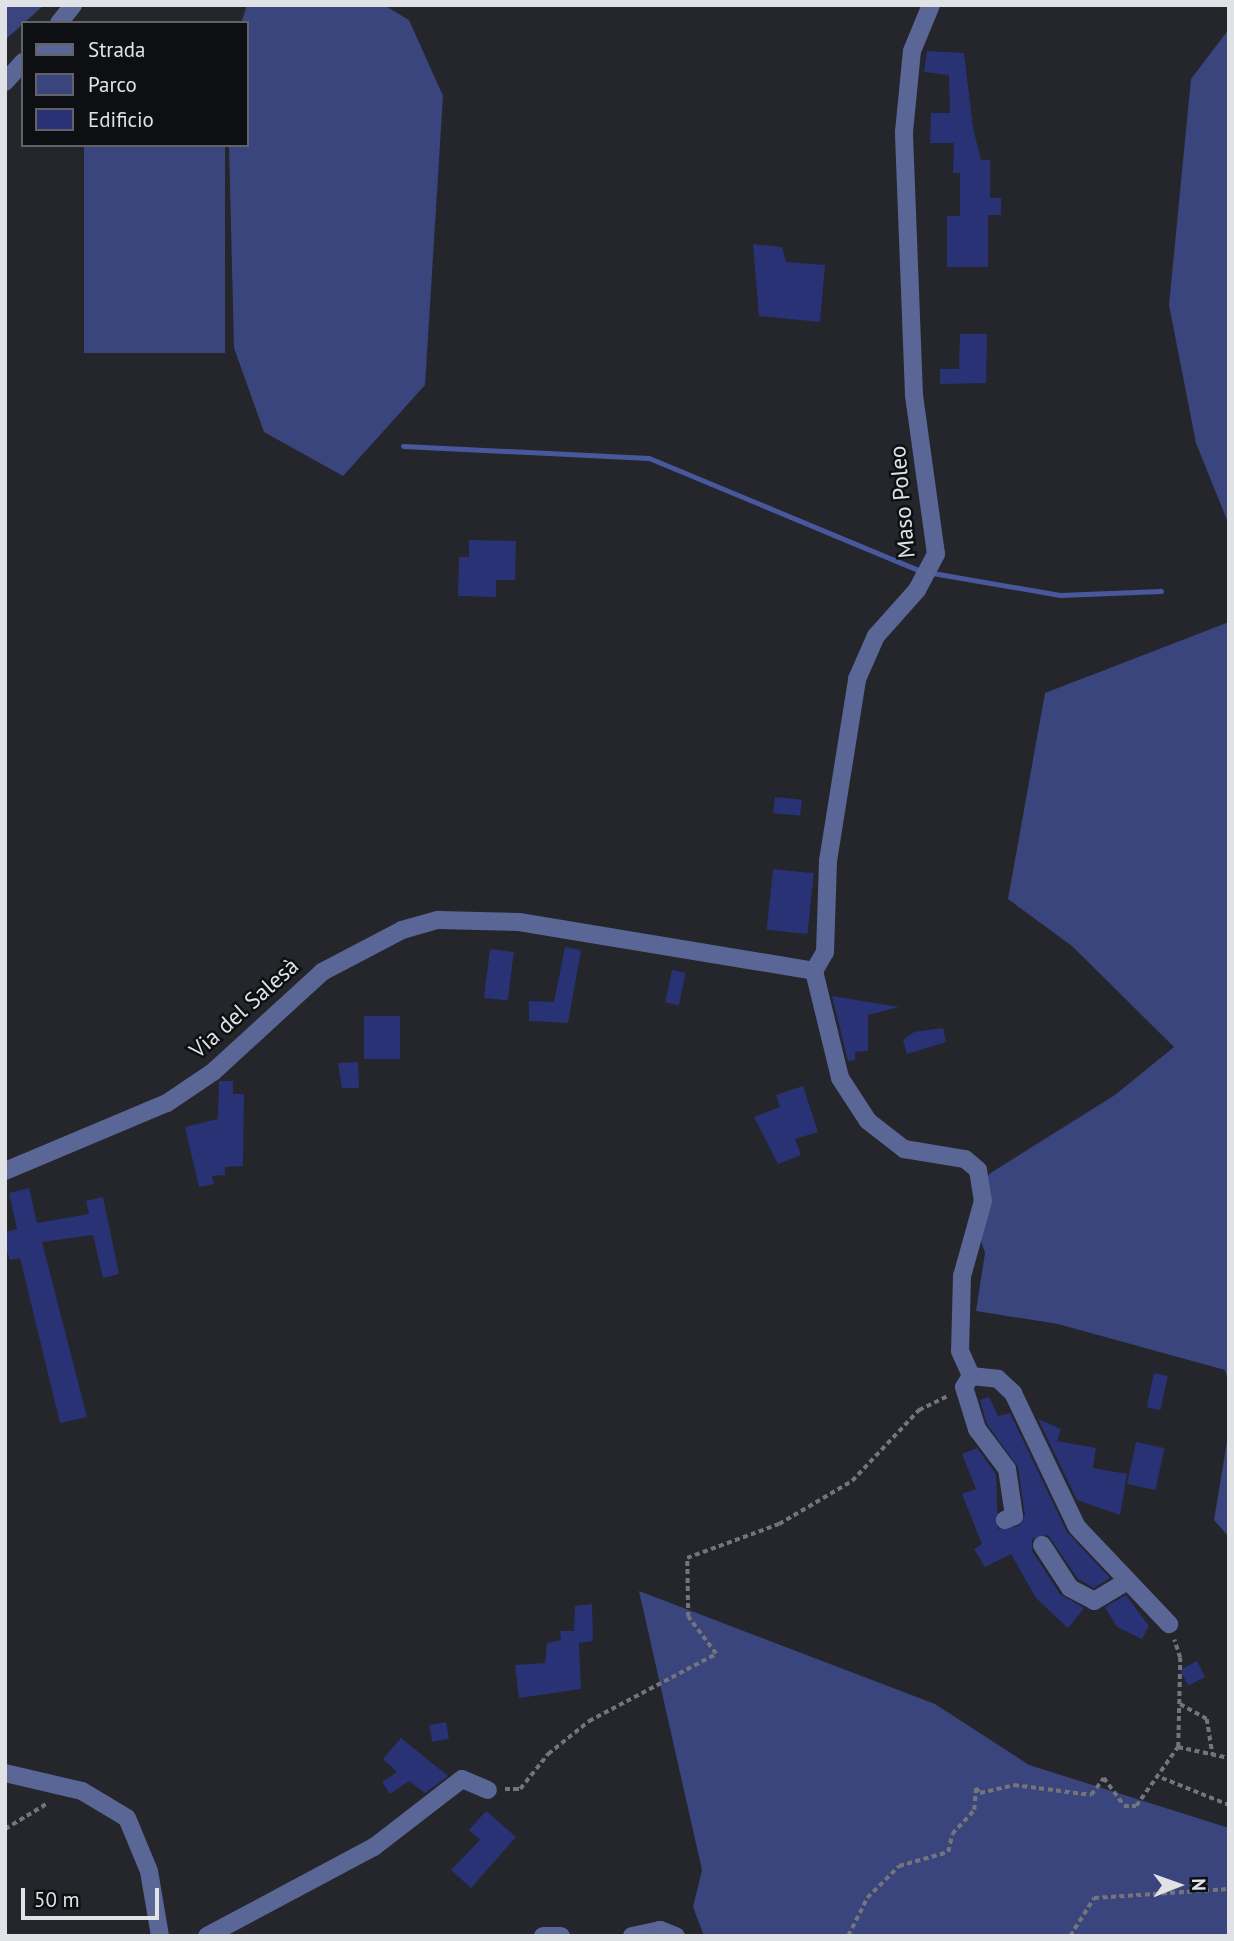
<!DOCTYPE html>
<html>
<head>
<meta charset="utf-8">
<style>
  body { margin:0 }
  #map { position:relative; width:1234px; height:1941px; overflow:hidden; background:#24262c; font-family:"PT Sans",sans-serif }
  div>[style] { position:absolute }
  .green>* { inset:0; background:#39457c; transform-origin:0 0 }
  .stream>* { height:5px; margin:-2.5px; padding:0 2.5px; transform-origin:2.5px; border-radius:2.5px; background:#49589d }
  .building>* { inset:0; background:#283274; transform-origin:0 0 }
  .path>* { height:3.5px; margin-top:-1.75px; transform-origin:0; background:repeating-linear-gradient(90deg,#74757b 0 5px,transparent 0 8.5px) }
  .street>* { height:18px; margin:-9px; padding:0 9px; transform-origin:9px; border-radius:9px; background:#5a6696 }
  span { translate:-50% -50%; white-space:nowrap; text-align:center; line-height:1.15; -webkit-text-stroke:5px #0e0f12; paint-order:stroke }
  .street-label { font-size:23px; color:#e1e2e6 }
  .frame { position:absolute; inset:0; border:7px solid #e1e2e6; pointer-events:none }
  .legend { position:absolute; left:21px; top:21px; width:228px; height:126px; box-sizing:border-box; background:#0e0f12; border:2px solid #626367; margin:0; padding:9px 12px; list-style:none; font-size:21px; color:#e1e2e6 }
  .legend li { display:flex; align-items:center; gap:14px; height:35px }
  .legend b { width:35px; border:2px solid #626367 }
  .north { position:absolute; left:1143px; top:1850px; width:70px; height:70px; -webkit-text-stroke:5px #0e0f12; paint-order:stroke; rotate:89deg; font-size:19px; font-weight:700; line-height:28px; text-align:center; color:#e1e2e6 }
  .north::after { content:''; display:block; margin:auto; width:24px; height:32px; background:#e1e2e6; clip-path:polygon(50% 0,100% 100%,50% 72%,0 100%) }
  .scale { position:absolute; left:21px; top:1888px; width:138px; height:32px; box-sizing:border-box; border:4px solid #e1e2e6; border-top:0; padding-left:9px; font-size:21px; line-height:24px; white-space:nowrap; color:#e1e2e6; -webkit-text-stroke:5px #0e0f12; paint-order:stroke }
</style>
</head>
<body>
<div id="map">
  <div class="green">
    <i style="clip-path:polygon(5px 5px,44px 5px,5px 40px)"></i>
    <i style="clip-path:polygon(247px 5px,384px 5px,409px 20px,443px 96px,425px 385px,343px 476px,264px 432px,234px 348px,229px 145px,247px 145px,247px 23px,241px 23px)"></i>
    <i style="clip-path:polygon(1229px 29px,1229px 525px,1196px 443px,1169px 305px,1191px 79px)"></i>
    <i style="left:84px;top:145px;width:141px;height:208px"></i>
    <i style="clip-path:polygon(1229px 622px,1229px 1383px,1225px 1370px,1058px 1324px,976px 1311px,985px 1253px,974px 1220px,989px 1174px,1115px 1095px,1174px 1047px,1072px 946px,1008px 899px,1045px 693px)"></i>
    <i style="clip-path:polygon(1229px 1430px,1229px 1537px,1214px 1520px)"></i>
    <i style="clip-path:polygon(639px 1591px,935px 1704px,1029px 1765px,1229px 1828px,1229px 1936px,704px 1936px,693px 1907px,702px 1870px)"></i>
  </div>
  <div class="stream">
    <i style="left:403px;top:446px;width:246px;rotate:2.8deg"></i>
    <i style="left:649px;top:458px;width:295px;rotate:22.6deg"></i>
    <i style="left:921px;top:571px;width:141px;rotate:9.8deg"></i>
    <i style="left:1060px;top:595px;width:101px;rotate:-2.3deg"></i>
  </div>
  <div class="building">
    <i style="clip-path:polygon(927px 51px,964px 53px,973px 128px,981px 160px,990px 160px,990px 198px,1001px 198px,1001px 215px,988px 215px,988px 267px,947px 267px,947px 216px,960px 216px,960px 173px,953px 173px,954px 143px,930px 143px,931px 113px,950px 113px,949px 75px,924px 72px)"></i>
    <i style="clip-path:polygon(753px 244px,782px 247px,786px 262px,825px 265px,820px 322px,759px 316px)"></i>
    <i style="clip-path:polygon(960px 334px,987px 334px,986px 383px,940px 384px,940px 369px,959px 369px)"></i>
    <i style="clip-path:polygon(469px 540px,516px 541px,515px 580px,496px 580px,496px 597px,458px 596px,459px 557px,469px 557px)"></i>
    <i style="left:775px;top:797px;width:27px;height:16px;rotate:6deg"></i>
    <i style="left:773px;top:869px;width:41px;height:61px;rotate:6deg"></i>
    <i style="clip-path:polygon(565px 947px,581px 950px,568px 1023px,529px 1021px,529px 1001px,554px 1002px)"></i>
    <i style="left:490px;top:949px;width:24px;height:49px;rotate:7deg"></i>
    <i style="left:672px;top:970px;width:14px;height:33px;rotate:12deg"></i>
    <i style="clip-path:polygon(832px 996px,899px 1007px,868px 1015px,868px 1051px,855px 1052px,855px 1060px,848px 1061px)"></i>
    <i style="left:400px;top:1016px;width:43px;height:36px;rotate:90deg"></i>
    <i style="clip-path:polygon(943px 1028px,946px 1042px,907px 1054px,903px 1040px,914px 1032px)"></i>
    <i style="clip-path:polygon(358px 1062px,359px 1088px,342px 1088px,338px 1063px)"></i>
    <i style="clip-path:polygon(219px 1081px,233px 1081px,233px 1094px,244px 1094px,243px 1166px,225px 1167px,225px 1175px,212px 1176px,214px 1184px,199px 1187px,185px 1127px,218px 1119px)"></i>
    <i style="clip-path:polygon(803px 1086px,818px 1132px,795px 1139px,801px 1155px,778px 1164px,754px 1117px,780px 1107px,776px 1095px)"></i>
    <i style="clip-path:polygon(29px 1188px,37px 1223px,89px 1214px,86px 1201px,103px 1197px,119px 1274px,103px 1278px,93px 1235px,42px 1242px,87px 1417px,60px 1423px,20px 1258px,10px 1260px,5px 1246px,5px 1232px,17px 1229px,9px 1193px)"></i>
    <i style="left:1154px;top:1373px;width:14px;height:35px;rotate:12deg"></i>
    <i style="clip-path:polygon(989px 1397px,998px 1416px,1010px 1413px,1067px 1532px,1110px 1578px,1094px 1588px,1078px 1579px,1048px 1535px,1032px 1539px,1032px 1551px,1060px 1594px,1084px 1608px,1068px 1628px,1036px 1598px,1011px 1554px,985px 1567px,974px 1549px,982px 1544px,962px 1494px,976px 1489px,962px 1454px,977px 1448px,996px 1474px,998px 1529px,1019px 1526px,1025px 1515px,1018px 1467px,987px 1424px,980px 1400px)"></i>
    <i style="clip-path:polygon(1038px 1419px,1061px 1429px,1057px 1441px,1096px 1448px,1093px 1468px,1127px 1474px,1120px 1515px,1077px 1500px)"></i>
    <i style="left:1136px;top:1442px;width:29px;height:43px;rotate:12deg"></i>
    <i style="clip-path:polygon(1126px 1595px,1149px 1626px,1142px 1639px,1117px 1627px,1105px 1607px)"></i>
    <i style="clip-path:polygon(592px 1604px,593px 1641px,579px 1643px,581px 1689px,519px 1698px,515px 1665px,545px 1663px,547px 1643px,561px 1640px,560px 1631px,574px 1631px,575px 1606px)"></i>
    <i style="left:1197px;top:1661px;width:18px;height:19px;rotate:63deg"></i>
    <i style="left:446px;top:1722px;width:17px;height:17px;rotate:80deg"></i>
    <i style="clip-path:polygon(401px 1738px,448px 1776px,425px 1793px,409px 1781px,390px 1794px,382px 1782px,397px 1772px,383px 1759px)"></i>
    <i style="clip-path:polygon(486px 1811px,516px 1837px,471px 1888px,451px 1870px,480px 1840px,469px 1830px)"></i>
  </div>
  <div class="path">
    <i style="left:1180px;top:1704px;width:31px;rotate:29deg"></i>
    <i style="left:1207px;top:1719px;width:36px;rotate:81deg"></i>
    <i style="left:1178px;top:1747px;width:52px;rotate:12.2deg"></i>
    <i style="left:1162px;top:1778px;width:72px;rotate:21.9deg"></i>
    <i style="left:505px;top:1789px;width:15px"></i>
    <i style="left:520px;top:1789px;width:45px;rotate:-51.3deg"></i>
    <i style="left:548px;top:1754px;width:53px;rotate:-38.8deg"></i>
    <i style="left:589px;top:1721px;width:144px;rotate:-27.8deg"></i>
    <i style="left:716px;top:1654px;width:46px;rotate:-127.1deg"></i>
    <i style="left:688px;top:1617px;width:59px;rotate:-91deg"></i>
    <i style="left:687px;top:1558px;width:98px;rotate:-20.3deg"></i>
    <i style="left:779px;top:1524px;width:85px;rotate:-30.5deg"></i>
    <i style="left:852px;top:1481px;width:98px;rotate:-46.7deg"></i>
    <i style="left:919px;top:1410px;width:32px;rotate:-26deg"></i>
    <i style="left:5px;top:1829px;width:50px;rotate:-31.2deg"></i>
    <i style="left:848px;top:1936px;width:42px;rotate:-63.4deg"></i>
    <i style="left:867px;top:1898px;width:45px;rotate:-45deg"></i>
    <i style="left:899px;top:1866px;width:51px;rotate:-15.9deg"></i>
    <i style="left:948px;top:1852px;width:18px;rotate:-77deg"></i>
    <i style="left:952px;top:1834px;width:33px;rotate:-47deg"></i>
    <i style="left:974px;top:1810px;width:22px;rotate:-85deg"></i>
    <i style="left:976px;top:1788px;width:6px;rotate:51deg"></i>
    <i style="left:980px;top:1793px;width:35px;rotate:-13deg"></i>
    <i style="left:1014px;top:1785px;width:78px;rotate:7.4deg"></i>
    <i style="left:1091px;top:1795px;width:21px;rotate:-53deg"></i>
    <i style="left:1104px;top:1778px;width:34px;rotate:54deg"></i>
    <i style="left:1124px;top:1806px;width:12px"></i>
    <i style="left:1136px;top:1806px;width:72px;rotate:-54.6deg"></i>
    <i style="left:1178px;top:1747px;width:89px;rotate:-88.7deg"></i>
    <i style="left:1180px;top:1658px;width:19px;rotate:-108deg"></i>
    <i style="left:1070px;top:1936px;width:45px;rotate:-57.7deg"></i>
    <i style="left:1094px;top:1898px;width:135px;rotate:-3.8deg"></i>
  </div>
  <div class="street">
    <i style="left:59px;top:23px;width:23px;rotate:-52deg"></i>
    <i style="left:5px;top:82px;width:27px;rotate:-48deg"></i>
    <i style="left:814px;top:971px;width:22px;rotate:-60deg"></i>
    <i style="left:825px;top:952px;width:91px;rotate:-88.1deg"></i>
    <i style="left:828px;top:861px;width:184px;rotate:-80.9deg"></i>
    <i style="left:857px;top:679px;width:47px;rotate:-66.2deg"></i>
    <i style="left:876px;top:636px;width:62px;rotate:-48.3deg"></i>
    <i style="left:917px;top:590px;width:41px;rotate:-62.2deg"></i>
    <i style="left:936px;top:554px;width:161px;rotate:-97.9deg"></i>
    <i style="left:914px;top:395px;width:263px;rotate:-92.2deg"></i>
    <i style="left:904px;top:132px;width:81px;rotate:-84.4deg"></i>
    <i style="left:912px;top:51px;width:50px;rotate:-67.6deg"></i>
    <i style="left:814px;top:971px;width:110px;rotate:76.3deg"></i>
    <i style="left:840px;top:1078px;width:51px;rotate:56.9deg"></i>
    <i style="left:868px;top:1121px;width:46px;rotate:37.9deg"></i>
    <i style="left:904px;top:1149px;width:62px;rotate:9.3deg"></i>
    <i style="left:965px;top:1159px;width:17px;rotate:40deg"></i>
    <i style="left:978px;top:1170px;width:31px;rotate:81deg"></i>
    <i style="left:983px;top:1201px;width:78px;rotate:105.6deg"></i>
    <i style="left:962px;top:1276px;width:75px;rotate:91.5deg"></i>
    <i style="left:960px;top:1351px;width:27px;rotate:66deg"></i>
    <i style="left:971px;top:1376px;width:13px;rotate:122deg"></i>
    <i style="left:964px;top:1387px;width:44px;rotate:72.8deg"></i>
    <i style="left:977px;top:1429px;width:50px;rotate:53.1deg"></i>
    <i style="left:1007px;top:1469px;width:48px;rotate:81.5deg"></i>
    <i style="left:1014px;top:1516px;width:10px;rotate:156deg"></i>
    <i style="left:5px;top:1171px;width:176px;rotate:-22.8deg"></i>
    <i style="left:167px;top:1103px;width:55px;rotate:-34deg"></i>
    <i style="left:213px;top:1072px;width:148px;rotate:-42.5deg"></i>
    <i style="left:322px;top:972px;width:90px;rotate:-27.7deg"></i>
    <i style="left:402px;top:930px;width:37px;rotate:-16deg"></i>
    <i style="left:438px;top:920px;width:81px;rotate:1.4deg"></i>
    <i style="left:519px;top:922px;width:299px;rotate:9.4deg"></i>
    <i style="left:971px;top:1376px;width:27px;rotate:6deg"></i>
    <i style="left:998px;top:1379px;width:21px;rotate:43deg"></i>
    <i style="left:1013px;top:1393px;width:148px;rotate:64.5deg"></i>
    <i style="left:1077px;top:1527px;width:134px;rotate:46.5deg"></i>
    <i style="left:1042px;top:1545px;width:51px;rotate:56.9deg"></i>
    <i style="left:1070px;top:1588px;width:27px;rotate:28deg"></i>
    <i style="left:1094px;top:1601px;width:39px;rotate:-31deg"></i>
    <i style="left:5px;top:1773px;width:79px;rotate:13.2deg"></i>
    <i style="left:82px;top:1791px;width:52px;rotate:31deg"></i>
    <i style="left:127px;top:1818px;width:57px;rotate:67.5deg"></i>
    <i style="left:149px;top:1871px;width:66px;rotate:80.4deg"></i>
    <i style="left:207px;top:1936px;width:189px;rotate:-28.1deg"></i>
    <i style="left:374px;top:1847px;width:111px;rotate:-37.7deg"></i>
    <i style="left:462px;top:1779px;width:28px;rotate:23deg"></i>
    <i style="left:543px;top:1936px;width:18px"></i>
    <i style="left:632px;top:1936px;width:29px;rotate:-12deg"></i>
    <i style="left:660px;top:1930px;width:17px;rotate:21deg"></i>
  </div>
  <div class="street-label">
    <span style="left:902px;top:502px;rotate:-95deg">Maso Poleo</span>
    <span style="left:244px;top:1008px;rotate:-42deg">Via del Salesà</span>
  </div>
  <div class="frame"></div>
  <ul class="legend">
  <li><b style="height:9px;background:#5a6696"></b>Strada</li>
  <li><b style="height:19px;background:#39457c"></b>Parco</li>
  <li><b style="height:19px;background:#283274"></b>Edificio</li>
  </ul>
  <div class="north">N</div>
  <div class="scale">50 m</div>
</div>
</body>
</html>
